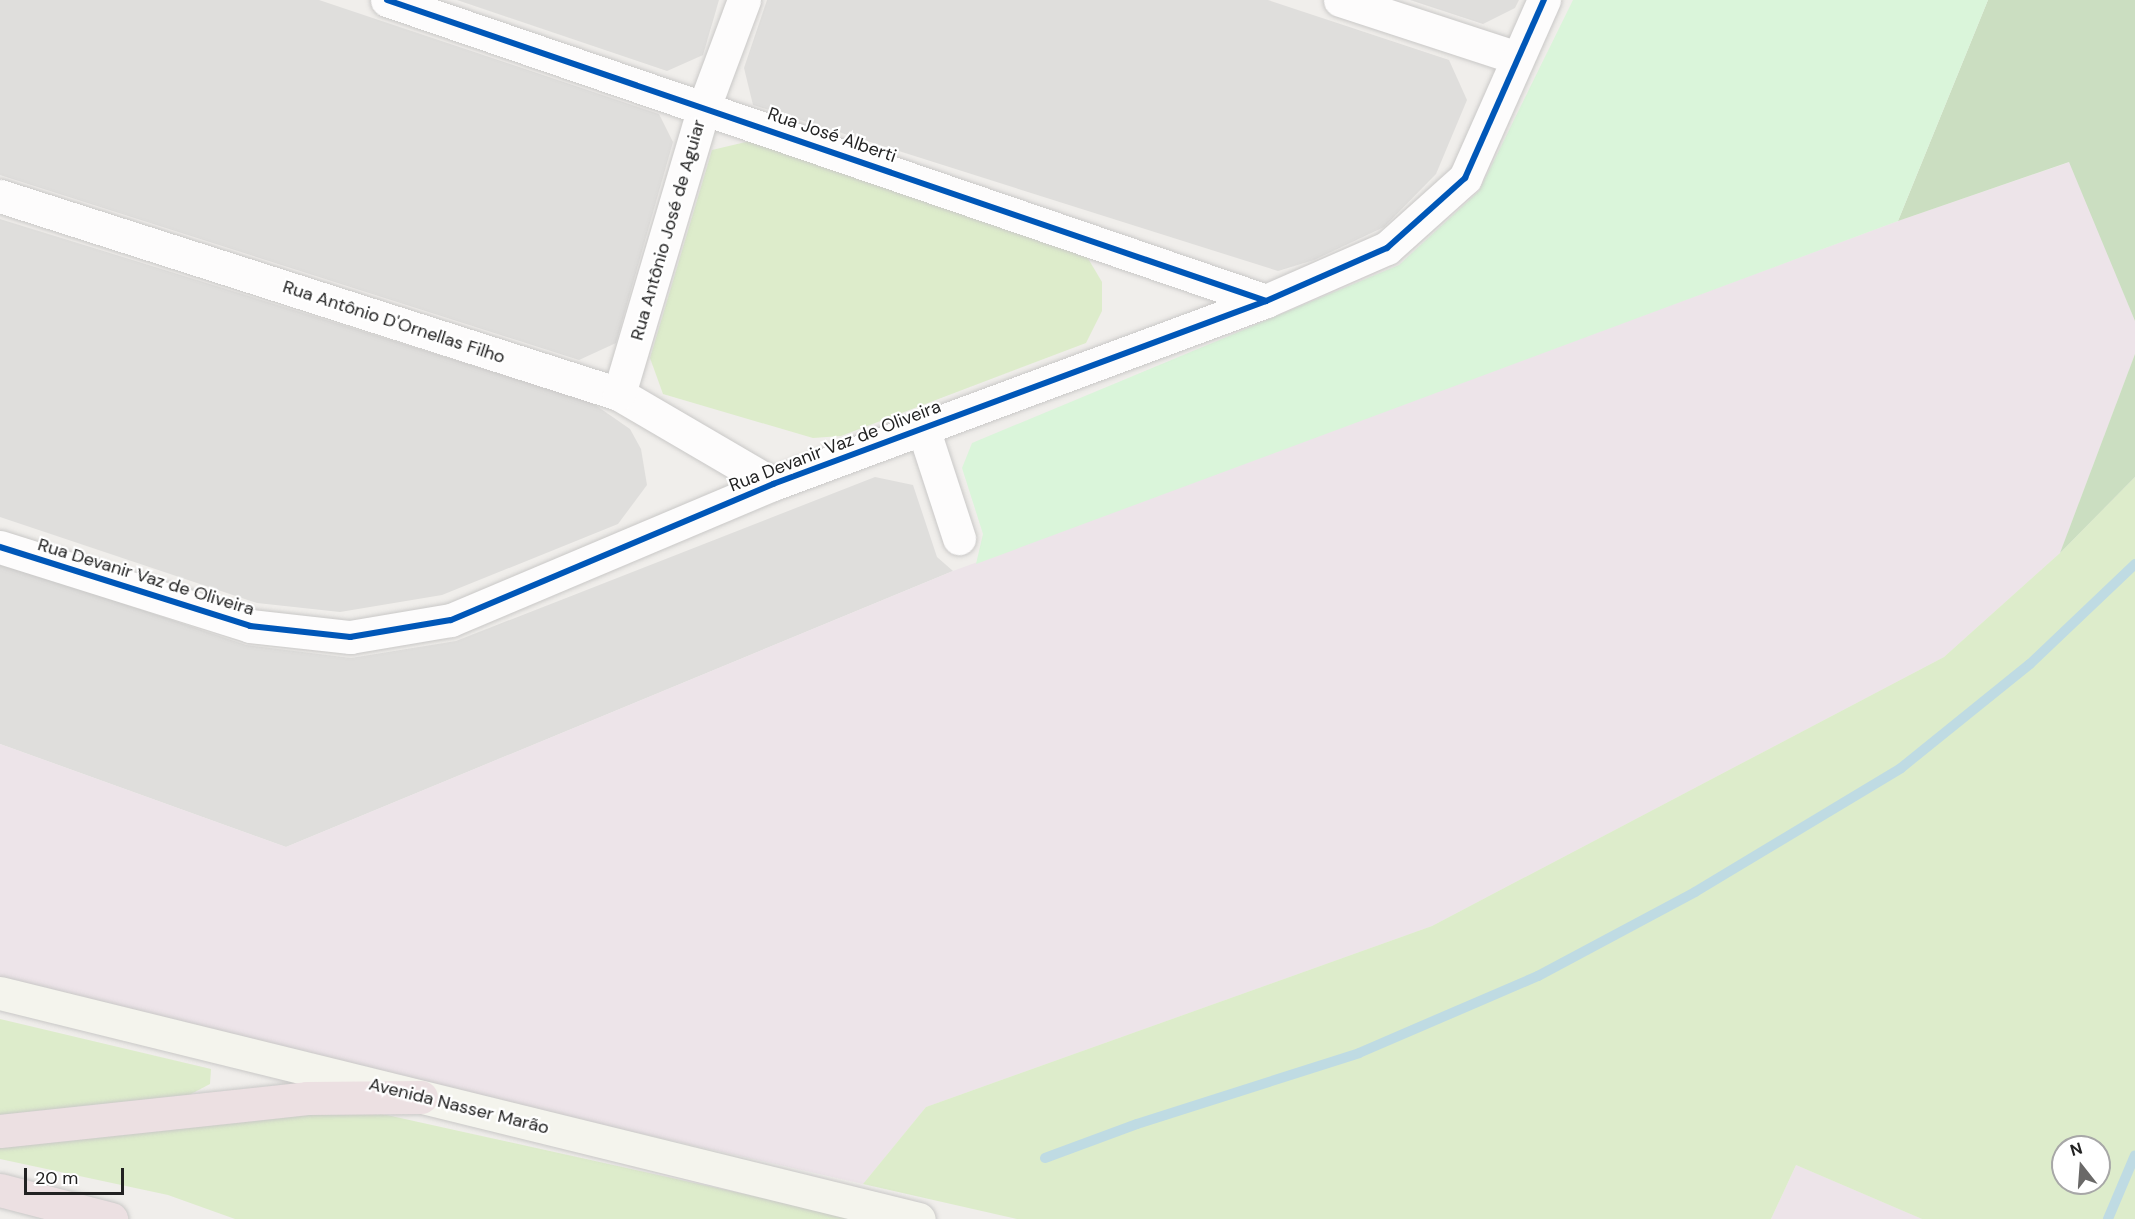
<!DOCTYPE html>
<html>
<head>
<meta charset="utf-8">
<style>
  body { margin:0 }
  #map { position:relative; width:2135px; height:1219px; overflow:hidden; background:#f0eeeb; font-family:"DM Sans",sans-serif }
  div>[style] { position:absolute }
  .residential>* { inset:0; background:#dfdedc }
  .industrial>* { inset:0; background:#ede4e9 }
  .grass>* { inset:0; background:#ddeccb }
  .forest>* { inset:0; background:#cbdec1 }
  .park>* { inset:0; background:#daf5da }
  .stream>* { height:10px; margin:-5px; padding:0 5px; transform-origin:5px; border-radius:5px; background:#bfdbe3 }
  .roads { filter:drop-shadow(0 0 2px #c9c8c7) drop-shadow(0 0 2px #c9c8c7) }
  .minor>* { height:33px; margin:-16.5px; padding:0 16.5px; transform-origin:16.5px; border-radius:16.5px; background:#fdfcfc }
  .secondary>* { height:33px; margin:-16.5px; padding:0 16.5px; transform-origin:16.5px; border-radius:16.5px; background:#f4f4ed }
  .motorway>* { height:33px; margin:-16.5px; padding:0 16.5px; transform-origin:16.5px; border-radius:16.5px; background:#ece0e2 }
  .cycleway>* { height:6px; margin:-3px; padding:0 3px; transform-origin:3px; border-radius:3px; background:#0057b8 }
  span { translate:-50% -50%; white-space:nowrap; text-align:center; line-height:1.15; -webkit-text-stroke:4.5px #fff; paint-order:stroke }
  .street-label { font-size:18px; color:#222 }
  .north { position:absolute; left:2051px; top:1135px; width:60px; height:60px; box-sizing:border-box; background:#fff; border:2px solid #a7a7a7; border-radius:50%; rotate:343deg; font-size:16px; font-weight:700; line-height:24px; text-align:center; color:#222 }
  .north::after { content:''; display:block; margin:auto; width:21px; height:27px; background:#6a6968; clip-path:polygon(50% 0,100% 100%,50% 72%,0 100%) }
  .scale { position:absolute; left:24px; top:1168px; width:100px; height:27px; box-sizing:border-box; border:3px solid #222; border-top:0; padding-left:8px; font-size:18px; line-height:21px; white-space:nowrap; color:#222; -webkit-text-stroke:4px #fff; paint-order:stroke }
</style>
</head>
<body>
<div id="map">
  <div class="residential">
    <i style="clip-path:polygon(0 0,319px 0,659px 114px,673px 142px,616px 343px,579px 360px,0 175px)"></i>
    <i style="clip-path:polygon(457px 0,719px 0,703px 55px,667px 71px)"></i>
    <i style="clip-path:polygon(767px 0,1268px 0,1449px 60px,1467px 100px,1436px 174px,1384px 227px,1314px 260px,1278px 271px,753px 105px,744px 68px)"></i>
    <i style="clip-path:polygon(1410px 0,1519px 0,1515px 8px,1483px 24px)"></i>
    <i style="clip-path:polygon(0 219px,591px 402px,630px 429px,641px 449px,647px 485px,618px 524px,442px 595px,340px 612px,257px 603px,0 517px)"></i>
    <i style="clip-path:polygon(875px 477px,913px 485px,937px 557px,953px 571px,286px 847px,0 744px,0 562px,246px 645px,351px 658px,456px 641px)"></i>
  </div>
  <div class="industrial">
    <i style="clip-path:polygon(2070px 162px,2135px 321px,2135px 354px,2060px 553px,1944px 657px,1432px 926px,926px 1107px,863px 1184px,423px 1084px,0 981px,0 744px,286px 847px,953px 571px,1898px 221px)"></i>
    <i style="clip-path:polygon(1796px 1165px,1922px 1219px,1771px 1219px)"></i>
  </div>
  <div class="grass">
    <i style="clip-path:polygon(750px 141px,1086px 255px,1102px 282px,1102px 311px,1086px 343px,841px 436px,813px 438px,663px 394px,650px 358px,712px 150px)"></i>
    <i style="clip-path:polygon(evenodd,2135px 477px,2135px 1219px,1922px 1219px,1796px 1165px,1771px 1219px,1017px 1219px,863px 1184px,926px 1107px,1432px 926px,1944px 657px,2060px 553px,2135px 477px,2063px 1147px,2099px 1147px,2099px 1183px,2063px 1183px,2063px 1147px)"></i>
    <i style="clip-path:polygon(0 1019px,211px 1069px,210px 1084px,189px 1095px,0 1115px)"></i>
    <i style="clip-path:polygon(346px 1106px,758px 1197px,850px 1219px,235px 1219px,168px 1195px,0 1159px,0 1143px)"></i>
  </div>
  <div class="forest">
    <i style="clip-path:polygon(1988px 0,2135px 0,2135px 321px,2069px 162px,1898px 221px)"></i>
    <i style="clip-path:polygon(2135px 354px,2135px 477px,2060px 553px)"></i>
  </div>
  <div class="park">
    <i style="clip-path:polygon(1573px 0,1988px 0,1898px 221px,976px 564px,983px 534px,962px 468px,972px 443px,1399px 265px,1479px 191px)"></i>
  </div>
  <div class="stream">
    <i style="left:1045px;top:1158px;width:98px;rotate:-20.3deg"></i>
    <i style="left:1137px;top:1124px;width:233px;rotate:-17.7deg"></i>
    <i style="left:1359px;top:1053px;width:195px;rotate:-23.3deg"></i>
    <i style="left:1538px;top:976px;width:178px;rotate:-28.1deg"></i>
    <i style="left:1695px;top:892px;width:240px;rotate:-31deg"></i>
    <i style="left:1901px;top:768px;width:166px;rotate:-38.9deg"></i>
    <i style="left:2030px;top:664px;width:145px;rotate:-43.6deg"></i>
    <i style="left:2108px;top:1219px;width:69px;rotate:-67.1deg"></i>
  </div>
  <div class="roads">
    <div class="minor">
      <i style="left:387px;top:0;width:929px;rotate:18.9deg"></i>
      <i style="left:1340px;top:0;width:186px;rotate:18.1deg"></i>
      <i style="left:0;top:196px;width:650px;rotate:17.74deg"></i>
      <i style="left:619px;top:394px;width:178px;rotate:30.3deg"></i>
      <i style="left:619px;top:394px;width:299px;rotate:-73.5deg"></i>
      <i style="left:704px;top:107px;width:114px;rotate:-69.5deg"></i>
      <i style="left:923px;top:428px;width:116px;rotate:71.9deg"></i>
      <i style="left:0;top:547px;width:262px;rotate:17.5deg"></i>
      <i style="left:250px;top:626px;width:101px;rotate:6.3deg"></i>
      <i style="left:350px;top:637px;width:102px;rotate:-9.6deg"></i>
      <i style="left:451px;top:620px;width:350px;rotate:-22.9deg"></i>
      <i style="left:773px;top:484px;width:526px;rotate:-20.36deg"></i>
      <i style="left:1266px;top:301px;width:132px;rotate:-23.7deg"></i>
      <i style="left:1387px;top:248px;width:105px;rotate:-41.9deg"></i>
      <i style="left:1465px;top:178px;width:195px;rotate:-66.1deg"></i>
    </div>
    <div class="secondary">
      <i style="left:0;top:993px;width:946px;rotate:13.82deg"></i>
    </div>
    <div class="motorway">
      <i style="left:0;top:1131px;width:309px;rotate:-6.1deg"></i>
      <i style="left:307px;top:1098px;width:114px;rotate:-0.5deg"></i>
      <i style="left:0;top:1190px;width:115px;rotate:14.6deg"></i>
    </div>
  </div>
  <div class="cycleway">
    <i style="left:387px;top:0;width:929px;rotate:18.9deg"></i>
    <i style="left:0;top:547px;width:262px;rotate:17.5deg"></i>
    <i style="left:250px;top:626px;width:101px;rotate:6.3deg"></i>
    <i style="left:350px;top:637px;width:102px;rotate:-9.6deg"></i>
    <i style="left:451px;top:620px;width:350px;rotate:-22.9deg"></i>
    <i style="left:773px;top:484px;width:526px;rotate:-20.36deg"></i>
    <i style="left:1266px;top:301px;width:132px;rotate:-23.7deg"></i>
    <i style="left:1387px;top:248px;width:105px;rotate:-41.9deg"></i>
    <i style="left:1465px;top:178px;width:195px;rotate:-66.1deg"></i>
  </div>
  <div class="street-label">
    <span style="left:832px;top:135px;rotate:19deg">Rua José Alberti</span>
    <span style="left:668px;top:230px;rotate:-74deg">Rua Antônio José de Aguiar</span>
    <span style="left:394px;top:322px;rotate:18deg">Rua Antônio D'Ornellas Filho</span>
    <span style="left:835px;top:446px;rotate:-21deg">Rua Devanir Vaz de Oliveira</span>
    <span style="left:146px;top:577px;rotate:17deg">Rua Devanir Vaz de Oliveira</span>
    <span style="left:459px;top:1106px;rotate:14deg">Avenida Nasser Marão</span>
  </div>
  <div class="north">N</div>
  <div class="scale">20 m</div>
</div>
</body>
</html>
